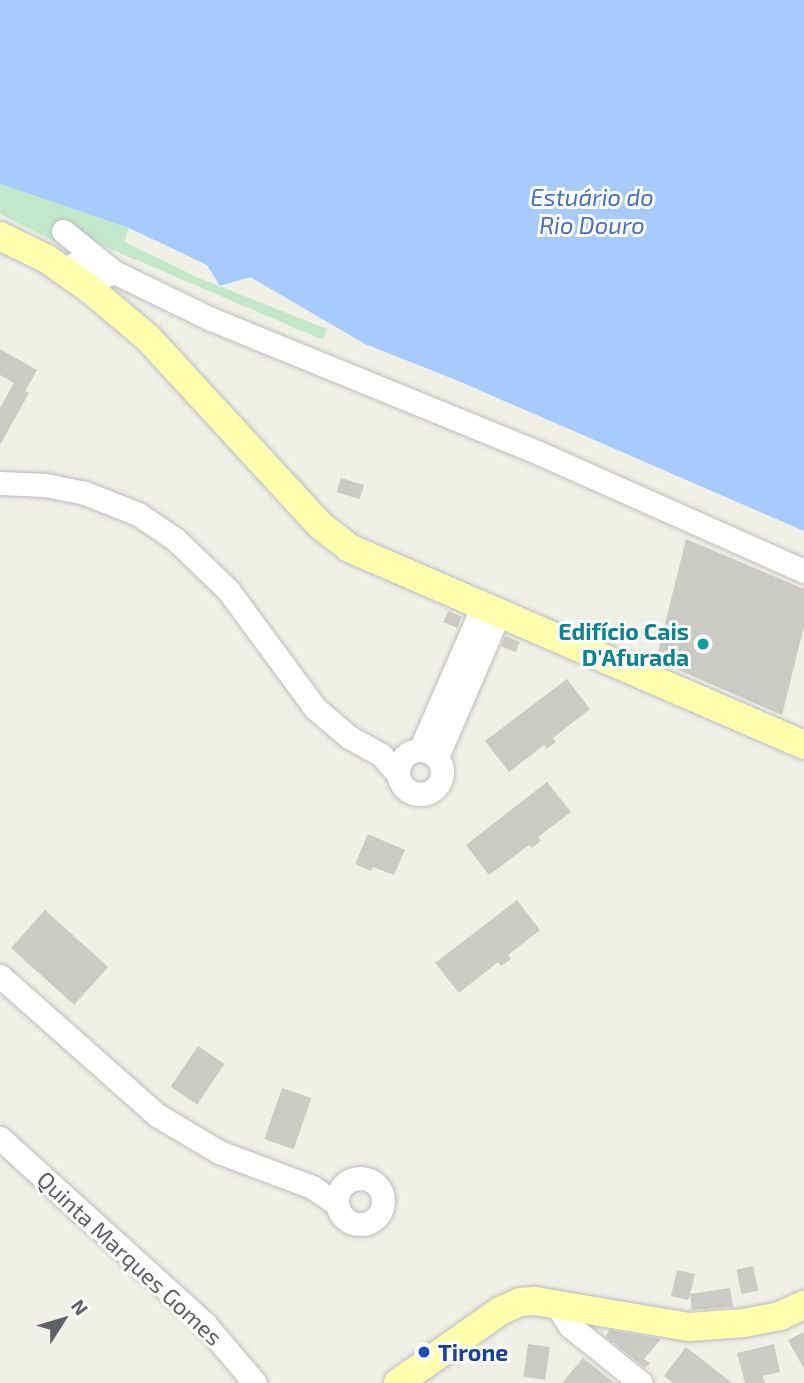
<!DOCTYPE html>
<html>
<head>
<meta charset="utf-8">
<style>
  body { margin:0 }
  #map { position:relative; width:804px; height:1383px; overflow:hidden; background:#f0f0e7; font-family:"Exo 2",sans-serif }
  div>[style] { position:absolute }
  .green>* { inset:0; background:#c3e8c9 }
  .water>* { inset:0; background:#a8cbff }
  .building>* { inset:0; background:#cccac4; transform-origin:0 0 }
  .roads { filter:drop-shadow(0 0 2px #bbbdc2) drop-shadow(0 0 2px #bbbdc2) }
  .minor>* { height:23px; margin:-11.5px; padding:0 11.5px; transform-origin:11.5px; border-radius:11.5px; background:#fff }
  .minor>.ring { margin:-11.5px; padding:0; box-sizing:content-box; background:none; border:23px solid #fff; border-radius:50% }
  .major>* { height:28px; margin:-14px; padding:0 14px; transform-origin:14px; border-radius:14px; background:#ffffad }
  .dots>* { width:19px; height:19px; translate:-50% -50%; box-sizing:border-box; border:4px solid #fff; border-radius:50% }
  span { translate:-50% -50%; white-space:nowrap; text-align:center; line-height:1.15; -webkit-text-stroke:6px #fff; paint-order:stroke }
  .culture-label { font-size:23px; color:#0d838f; font-weight:700 }
  .right { translate:-100% -50%; text-align:right }
  .street-label { font-size:23px; color:#5e6067 }
  .transit-label { font-size:23px; color:#164399; font-weight:700 }
  .left { translate:0 -50%; text-align:left }
  .water-label { font-size:24px; color:#4870c5; font-style:italic }
  .north { position:absolute; left:28px; top:1285px; width:70px; height:70px; -webkit-text-stroke:5px #fff; paint-order:stroke; rotate:53deg; font-size:19px; font-weight:700; line-height:28px; text-align:center; color:#5e6067 }
  .north::after { content:''; display:block; margin:auto; width:24px; height:32px; background:#5e6067; clip-path:polygon(50% 0,100% 100%,50% 72%,0 100%) }
</style>
</head>
<body>
<div id="map">
  <div class="green">
    <i style="clip-path:polygon(0 184px,129px 228px,124px 242px,199px 278px,327px 329px,323px 340px,64px 229px,59px 244px,0 214px)"></i>
  </div>
  <div class="water">
    <i style="clip-path:polygon(0 0,804px 0,804px 531px,456px 380px,365px 344px,250px 277px,220px 286px,207px 265px,129px 228px,0 184px)"></i>
  </div>
  <div class="building">
    <i style="clip-path:polygon(0 349px,37px 370px,25px 391px,29px 393px,0 445px,0 408px,14px 383px,0 375px)"></i>
    <i style="left:341px;top:478px;width:24px;height:15px;rotate:17deg"></i>
    <i style="clip-path:polygon(686px 539px,804px 589px,804px 626px,782px 715px,656px 660px)"></i>
    <i style="left:448px;top:611px;width:15px;height:12px;rotate:23deg"></i>
    <i style="left:505px;top:636px;width:16px;height:11px;rotate:22deg"></i>
    <i style="clip-path:polygon(567px 679px,590px 709px,553px 738px,556px 742px,547px 749px,544px 745px,509px 772px,485px 741px)"></i>
    <i style="clip-path:polygon(547px 782px,571px 812px,538px 837px,541px 841px,532px 848px,529px 845px,489px 875px,466px 845px)"></i>
    <i style="clip-path:polygon(368px 834px,405px 850px,394px 875px,373px 867px,371px 871px,355px 864px)"></i>
    <i style="clip-path:polygon(517px 900px,540px 930px,508px 955px,511px 959px,501px 966px,498px 962px,459px 993px,435px 963px)"></i>
    <i style="left:45px;top:910px;width:85px;height:51px;rotate:42deg"></i>
    <i style="left:198px;top:1046px;width:32px;height:49px;rotate:34deg"></i>
    <i style="left:282px;top:1088px;width:31px;height:54px;rotate:19deg"></i>
    <i style="left:753px;top:1266px;width:25px;height:17px;rotate:78deg"></i>
    <i style="clip-path:polygon(677px 1270px,695px 1274px,690px 1294px,730px 1288px,733px 1307px,692px 1310px,690px 1295px,688px 1300px,671px 1296px)"></i>
    <i style="clip-path:polygon(609px 1330px,661px 1339px,644px 1359px,650px 1363px,645px 1368px,606px 1337px)"></i>
    <i style="clip-path:polygon(804px 1332px,804px 1369px,788px 1340px)"></i>
    <i style="left:528px;top:1344px;width:22px;height:33px;rotate:8deg"></i>
    <i style="clip-path:polygon(774px 1344px,780px 1372px,763px 1376px,765px 1383px,745px 1383px,737px 1353px)"></i>
    <i style="clip-path:polygon(686px 1347px,732px 1383px,673px 1383px,664px 1376px)"></i>
    <i style="clip-path:polygon(583px 1358px,614px 1383px,562px 1383px)"></i>
  </div>
  <div class="roads">
    <div class="minor">
      <i style="left:63px;top:231px;width:65px;rotate:38.8deg"></i>
      <i style="left:74px;top:264px;width:28px;rotate:32deg"></i>
      <i style="left:98px;top:279px;width:17px;rotate:-24deg"></i>
      <i style="left:114px;top:272px;width:108px;rotate:25.9deg"></i>
      <i style="left:211px;top:319px;width:354px;rotate:22.2deg"></i>
      <i style="left:539px;top:453px;width:290px;rotate:24deg"></i>
      <i style="left:0;top:483px;width:45px;rotate:2.5deg"></i>
      <i style="left:45px;top:485px;width:41px;rotate:11.3deg"></i>
      <i style="left:85px;top:493px;width:57px;rotate:21.6deg"></i>
      <i style="left:138px;top:514px;width:45px;rotate:34deg"></i>
      <i style="left:175px;top:539px;width:74px;rotate:43.9deg"></i>
      <i style="left:228px;top:590px;width:147px;rotate:53.6deg"></i>
      <i style="left:315px;top:708px;width:45px;rotate:40.5deg"></i>
      <i style="left:349px;top:737px;width:37px;rotate:29deg"></i>
      <i style="left:381px;top:755px;width:25px;rotate:48deg"></i>
      <i style="left:420px;top:750px;width:157px;rotate:-66.4deg"></i>
      <i class="ring" style="left:398px;top:750px;width:21px;height:21px"></i>
      <i style="left:437px;top:757px;width:157px;rotate:-66.7deg"></i>
      <i style="left:0;top:976px;width:210px;rotate:41.5deg"></i>
      <i style="left:157px;top:1115px;width:72px;rotate:30.8deg"></i>
      <i style="left:219px;top:1152px;width:99px;rotate:20.6deg"></i>
      <i style="left:312px;top:1187px;width:30px;rotate:34deg"></i>
      <i style="left:0;top:1138px;width:277px;rotate:42.2deg"></i>
      <i style="left:205px;top:1324px;width:77px;rotate:49.7deg"></i>
      <i class="ring" style="left:337px;top:1178px;width:23px;height:23px"></i>
      <i style="left:557px;top:1306px;width:24px;rotate:57deg"></i>
      <i style="left:570px;top:1326px;width:91px;rotate:38.8deg"></i>
    </div>
    <div class="major">
      <i style="left:0;top:236px;width:52px;rotate:26.1deg"></i>
      <i style="left:47px;top:259px;width:54px;rotate:35.2deg"></i>
      <i style="left:91px;top:290px;width:75px;rotate:40.1deg"></i>
      <i style="left:148px;top:338px;width:254px;rotate:47.4deg"></i>
      <i style="left:320px;top:525px;width:37px;rotate:38deg"></i>
      <i style="left:349px;top:548px;width:496px;rotate:23.4deg"></i>
      <i style="left:398px;top:1383px;width:125px;rotate:-35.2deg"></i>
      <i style="left:500px;top:1311px;width:22px;rotate:-24deg"></i>
      <i style="left:520px;top:1302px;width:15px;rotate:-4deg"></i>
      <i style="left:535px;top:1301px;width:156px;rotate:9.6deg"></i>
      <i style="left:689px;top:1327px;width:55px;rotate:-4.2deg"></i>
      <i style="left:744px;top:1323px;width:37px;rotate:-11deg"></i>
      <i style="left:780px;top:1316px;width:26px;rotate:-25deg"></i>
    </div>
  </div>
  <div class="dots">
    <i style="left:703px;top:644px;background:#0f9aa8"></i>
    <i style="left:424px;top:1352px;background:#1a4fb4"></i>
  </div>
  <div class="culture-label">
    <span class="right" style="left:689px;top:644px">Edifício Cais<br>D'Afurada</span>
  </div>
  <div class="street-label">
    <span style="left:130px;top:1258px;rotate:43deg">Quinta Marques Gomes</span>
  </div>
  <div class="transit-label">
    <span class="left" style="left:438px;top:1352px">Tirone</span>
  </div>
  <div class="water-label">
    <span style="left:592px;top:211px">Estuário do<br>Rio Douro</span>
  </div>
  <div class="north">N</div>
</div>
</body>
</html>
